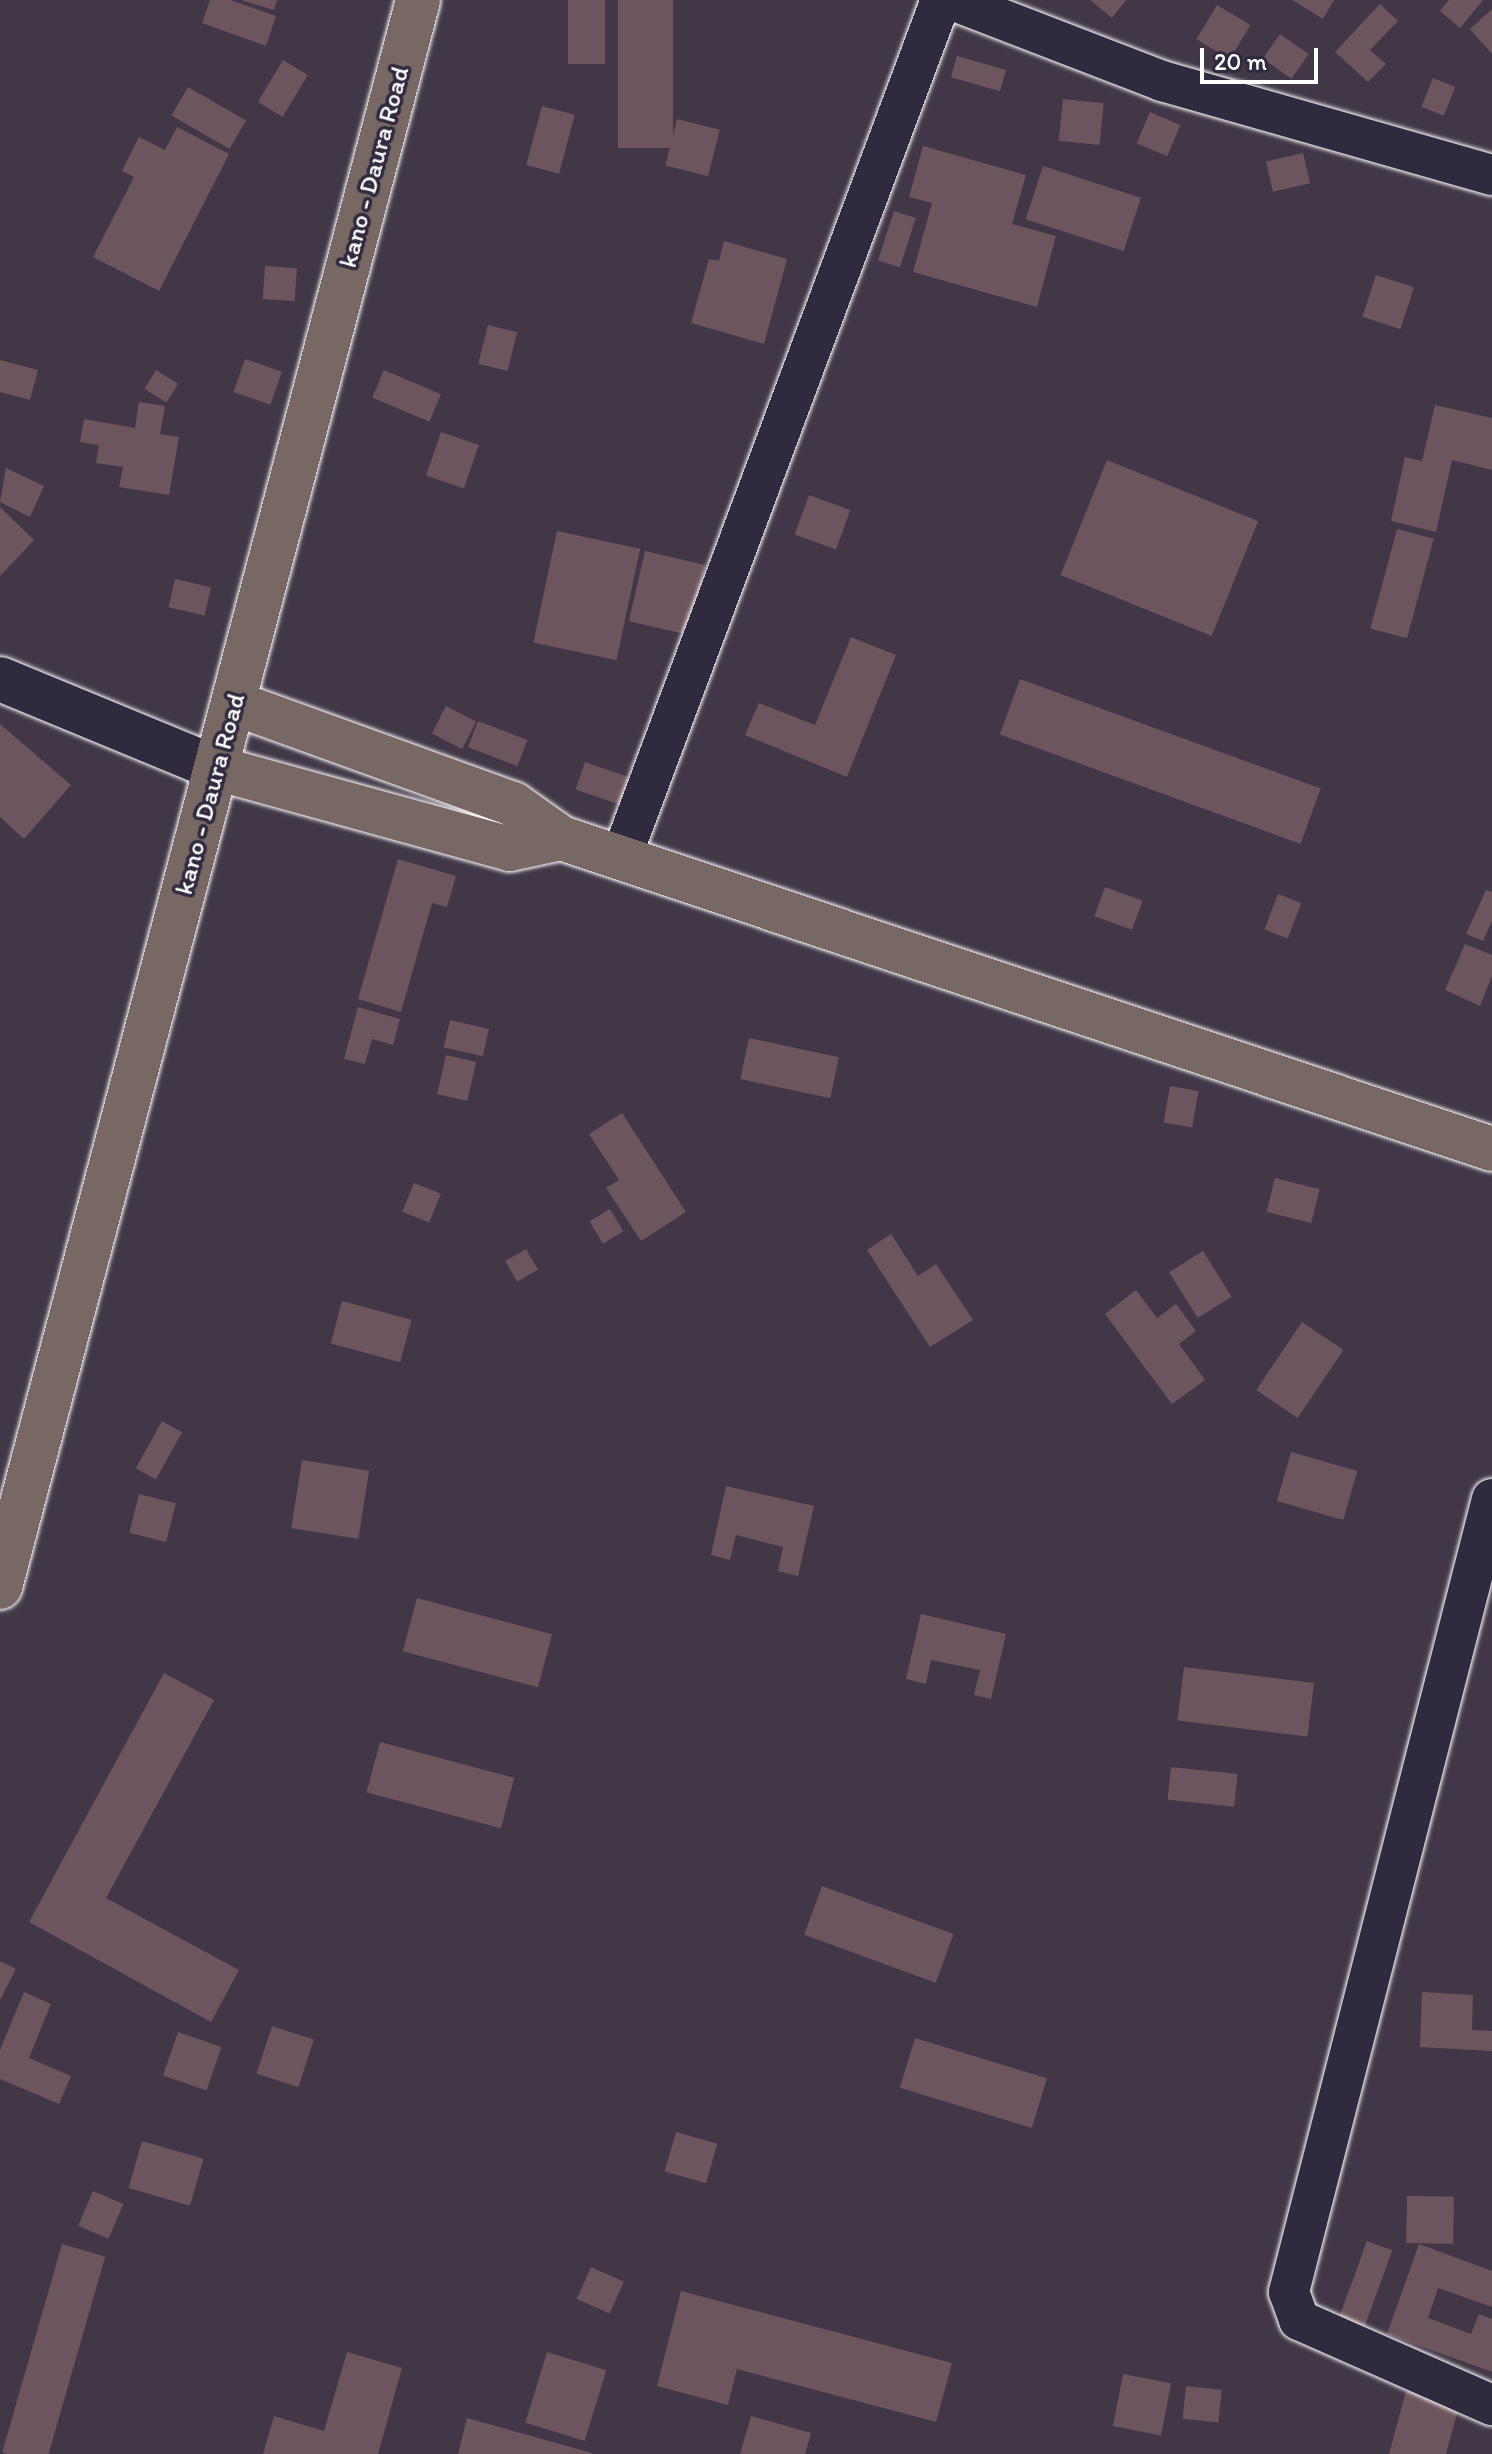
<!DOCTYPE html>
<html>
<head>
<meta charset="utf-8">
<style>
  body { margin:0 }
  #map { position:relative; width:1492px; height:2454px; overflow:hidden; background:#413746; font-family:Itim,sans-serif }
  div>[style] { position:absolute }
  .building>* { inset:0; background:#6c555c; transform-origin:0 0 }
  .roads { filter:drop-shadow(0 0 2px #fff) drop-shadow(0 0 2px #fff) }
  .minor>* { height:40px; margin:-20px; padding:0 20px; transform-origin:20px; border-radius:20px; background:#2f2a3d }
  .tertiary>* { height:44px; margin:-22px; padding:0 22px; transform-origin:22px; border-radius:22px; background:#2f2a3d }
  .primary>* { height:44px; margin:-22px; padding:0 22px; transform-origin:22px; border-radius:22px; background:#776864 }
  .trunk>* { height:44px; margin:-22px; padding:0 22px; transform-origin:22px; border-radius:22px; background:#776864 }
  span { translate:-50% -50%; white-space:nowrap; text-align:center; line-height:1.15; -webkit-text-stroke:7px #2f2a3d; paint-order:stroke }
  .street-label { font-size:26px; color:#fff }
  .scale { position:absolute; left:1200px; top:48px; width:118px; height:36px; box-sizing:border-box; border:4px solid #fff; border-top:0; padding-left:10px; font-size:24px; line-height:28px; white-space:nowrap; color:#fff; -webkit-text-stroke:6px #2f2a3d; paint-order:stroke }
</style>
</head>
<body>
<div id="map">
  <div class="building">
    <i style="clip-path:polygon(210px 0,230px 0,276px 16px,266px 46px,202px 23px)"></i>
    <i style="clip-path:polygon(241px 0,277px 0,274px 10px)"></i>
    <i style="left:568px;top:0;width:37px;height:64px"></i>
    <i style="left:618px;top:0;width:55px;height:148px"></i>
    <i style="clip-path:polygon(1090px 0,1126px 0,1112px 18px)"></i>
    <i style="clip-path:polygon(1292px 0,1334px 0,1323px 19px)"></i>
    <i style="clip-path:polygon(1449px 0,1483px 0,1460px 28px,1440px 11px)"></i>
    <i style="clip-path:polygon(1380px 4px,1398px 21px,1370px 50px,1386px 64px,1368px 82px,1335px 52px)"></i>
    <i style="left:1217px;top:5px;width:39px;height:40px;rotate:31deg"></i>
    <i style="clip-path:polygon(1492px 9px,1492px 54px,1470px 29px)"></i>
    <i style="left:1280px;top:34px;width:35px;height:30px;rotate:35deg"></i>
    <i style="left:957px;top:56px;width:51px;height:22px;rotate:16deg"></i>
    <i style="left:283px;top:60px;width:29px;height:49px;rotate:31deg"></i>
    <i style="left:1433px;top:78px;width:24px;height:31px;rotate:22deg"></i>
    <i style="left:188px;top:87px;width:67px;height:33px;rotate:30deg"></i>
    <i style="left:1063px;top:99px;width:41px;height:42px;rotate:6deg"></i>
    <i style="left:542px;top:106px;width:34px;height:61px;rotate:15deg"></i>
    <i style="left:1150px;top:112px;width:33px;height:34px;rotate:23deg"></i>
    <i style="left:677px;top:119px;width:44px;height:48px;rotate:14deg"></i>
    <i style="clip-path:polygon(177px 127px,229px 154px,159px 291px,93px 257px,134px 177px,122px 171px,139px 137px,165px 150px)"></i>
    <i style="clip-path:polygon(923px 146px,1026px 175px,1012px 224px,1056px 236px,1037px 307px,913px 272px,932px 203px,909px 197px)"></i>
    <i style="left:1303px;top:153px;width:31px;height:38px;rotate:77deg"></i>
    <i style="left:1043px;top:166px;width:103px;height:56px;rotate:18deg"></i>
    <i style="left:894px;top:211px;width:23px;height:52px;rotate:18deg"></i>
    <i style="clip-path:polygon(724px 241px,787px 259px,764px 344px,691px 323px,709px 259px,719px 261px)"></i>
    <i style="left:265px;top:266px;width:32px;height:33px;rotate:4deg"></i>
    <i style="left:1376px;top:275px;width:40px;height:44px;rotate:18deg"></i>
    <i style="left:488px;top:325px;width:30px;height:40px;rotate:14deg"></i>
    <i style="left:245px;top:359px;width:39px;height:35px;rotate:19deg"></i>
    <i style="clip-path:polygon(0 360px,38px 370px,30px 400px,0 392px)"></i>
    <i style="left:156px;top:370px;width:26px;height:22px;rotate:32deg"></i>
    <i style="left:384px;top:370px;width:62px;height:30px;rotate:23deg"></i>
    <i style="clip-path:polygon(139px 402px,165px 406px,160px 434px,179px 437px,169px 495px,119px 487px,123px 467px,96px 463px,99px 445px,80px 442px,84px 419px,135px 428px)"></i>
    <i style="clip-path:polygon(1435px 405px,1492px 418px,1492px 470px,1452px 460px,1436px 532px,1391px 521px,1405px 457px,1422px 461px)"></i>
    <i style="left:441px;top:432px;width:40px;height:46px;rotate:19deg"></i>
    <i style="left:1107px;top:460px;width:163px;height:124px;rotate:22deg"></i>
    <i style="clip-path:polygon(6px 468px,44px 486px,30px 517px,0 502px)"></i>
    <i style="left:809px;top:495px;width:44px;height:42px;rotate:20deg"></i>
    <i style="clip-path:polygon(0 507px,34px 540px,0 576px)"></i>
    <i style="left:1397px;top:529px;width:38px;height:103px;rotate:15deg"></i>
    <i style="left:557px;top:531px;width:85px;height:114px;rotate:12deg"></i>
    <i style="left:645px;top:551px;width:62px;height:72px;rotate:13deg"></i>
    <i style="left:175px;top:579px;width:37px;height:29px;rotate:13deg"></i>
    <i style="clip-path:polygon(851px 637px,896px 655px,847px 777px,745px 735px,759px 703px,815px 725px)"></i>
    <i style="left:1020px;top:679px;width:320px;height:59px;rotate:20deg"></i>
    <i style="left:446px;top:706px;width:34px;height:31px;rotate:27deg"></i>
    <i style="left:478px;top:721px;width:53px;height:28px;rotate:21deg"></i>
    <i style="clip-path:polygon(0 724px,71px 785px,24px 839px,0 817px)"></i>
    <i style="left:585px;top:762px;width:75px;height:29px;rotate:19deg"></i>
    <i style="clip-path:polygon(398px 859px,456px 876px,447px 907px,432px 903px,401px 1012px,358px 999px)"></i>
    <i style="left:1105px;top:887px;width:40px;height:31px;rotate:20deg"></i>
    <i style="clip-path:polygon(1486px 890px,1492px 892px,1492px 921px,1483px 941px,1466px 934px)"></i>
    <i style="left:1278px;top:894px;width:25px;height:38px;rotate:21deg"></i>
    <i style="clip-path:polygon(1465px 944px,1492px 955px,1492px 976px,1480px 1006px,1445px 990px)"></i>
    <i style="clip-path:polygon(358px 1007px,400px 1019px,393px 1045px,372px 1039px,365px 1064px,344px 1059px)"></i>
    <i style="left:450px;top:1020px;width:40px;height:28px;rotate:13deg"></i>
    <i style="left:749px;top:1038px;width:92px;height:42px;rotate:12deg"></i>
    <i style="left:446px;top:1055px;width:31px;height:40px;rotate:13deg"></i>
    <i style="left:1170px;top:1086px;width:29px;height:37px;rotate:10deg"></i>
    <i style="clip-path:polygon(622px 1113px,686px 1212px,641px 1241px,606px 1188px,619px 1180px,589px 1134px)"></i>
    <i style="left:1275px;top:1178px;width:46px;height:35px;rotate:14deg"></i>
    <i style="left:414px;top:1183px;width:29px;height:31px;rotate:22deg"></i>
    <i style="left:610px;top:1209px;width:26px;height:24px;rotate:59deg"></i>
    <i style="clip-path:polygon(891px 1234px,918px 1276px,936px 1264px,973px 1320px,930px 1347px,867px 1250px)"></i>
    <i style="left:526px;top:1249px;width:24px;height:24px;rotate:60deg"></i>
    <i style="left:1203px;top:1251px;width:54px;height:40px;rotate:58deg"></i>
    <i style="clip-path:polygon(1136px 1290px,1157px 1318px,1176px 1304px,1196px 1331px,1179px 1344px,1205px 1380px,1172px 1404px,1105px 1314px)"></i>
    <i style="left:342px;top:1301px;width:72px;height:44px;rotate:15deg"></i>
    <i style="left:1302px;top:1322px;width:50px;height:82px;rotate:34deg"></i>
    <i style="left:162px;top:1421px;width:23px;height:54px;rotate:29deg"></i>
    <i style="left:1291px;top:1452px;width:69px;height:51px;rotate:16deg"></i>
    <i style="left:302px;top:1460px;width:68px;height:69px;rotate:9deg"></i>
    <i style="clip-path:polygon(726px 1486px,814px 1506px,798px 1576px,778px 1571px,783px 1547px,736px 1535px,730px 1560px,711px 1555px)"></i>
    <i style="left:139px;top:1494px;width:38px;height:40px;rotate:14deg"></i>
    <i style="left:417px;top:1598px;width:140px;height:55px;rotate:15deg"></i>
    <i style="clip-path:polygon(921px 1614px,1006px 1634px,991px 1699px,974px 1695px,980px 1670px,931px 1660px,926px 1684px,906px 1679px)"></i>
    <i style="left:1184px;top:1667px;width:131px;height:54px;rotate:7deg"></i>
    <i style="clip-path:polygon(164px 1673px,214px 1700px,106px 1898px,239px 1970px,211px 2022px,29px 1922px)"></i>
    <i style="left:380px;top:1742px;width:139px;height:52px;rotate:15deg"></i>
    <i style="left:1171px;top:1767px;width:67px;height:33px;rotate:6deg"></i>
    <i style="left:822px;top:1886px;width:140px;height:52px;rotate:20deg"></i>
    <i style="clip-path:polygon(0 1961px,16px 1969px,0 2000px)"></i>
    <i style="clip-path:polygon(24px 1992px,51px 2004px,29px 2058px,71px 2076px,59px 2104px,0 2079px,0 2050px)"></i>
    <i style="clip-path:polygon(1422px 1992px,1473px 1995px,1472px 2030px,1492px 2031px,1492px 2051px,1420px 2047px)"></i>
    <i style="left:272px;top:2026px;width:44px;height:50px;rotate:18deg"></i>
    <i style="left:178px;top:2032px;width:46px;height:46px;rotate:19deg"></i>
    <i style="left:915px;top:2038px;width:138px;height:52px;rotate:17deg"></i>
    <i style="left:676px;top:2132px;width:43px;height:41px;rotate:16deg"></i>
    <i style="left:142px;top:2141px;width:64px;height:49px;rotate:16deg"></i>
    <i style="left:93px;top:2191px;width:33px;height:38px;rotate:23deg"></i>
    <i style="left:1407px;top:2196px;width:47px;height:47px;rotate:1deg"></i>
    <i style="left:1367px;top:2241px;width:27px;height:85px;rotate:20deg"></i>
    <i style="left:62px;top:2244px;width:45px;height:217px;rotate:16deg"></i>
    <i style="clip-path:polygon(1419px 2244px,1492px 2271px,1492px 2307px,1438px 2288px,1428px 2318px,1471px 2334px,1479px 2314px,1492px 2319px,1492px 2372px,1387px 2334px)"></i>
    <i style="left:591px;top:2267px;width:36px;height:35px;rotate:24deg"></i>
    <i style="clip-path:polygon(681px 2291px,952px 2363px,936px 2422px,737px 2369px,728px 2405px,657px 2386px)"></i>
    <i style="clip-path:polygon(347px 2352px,402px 2368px,378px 2454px,263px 2454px,274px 2416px,324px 2431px)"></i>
    <i style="left:547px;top:2352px;width:62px;height:74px;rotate:17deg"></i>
    <i style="left:1123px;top:2374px;width:49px;height:53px;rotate:11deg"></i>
    <i style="left:1186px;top:2386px;width:36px;height:33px;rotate:6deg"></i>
    <i style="clip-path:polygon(1406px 2391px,1459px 2406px,1446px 2454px,1389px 2454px)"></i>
    <i style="clip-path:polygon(751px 2416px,811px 2433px,805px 2454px,740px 2454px)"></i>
    <i style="clip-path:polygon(467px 2418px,592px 2453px,592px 2454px,458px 2454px)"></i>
  </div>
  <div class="roads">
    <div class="minor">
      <i style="left:952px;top:0;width:225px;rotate:21.1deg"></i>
      <i style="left:1162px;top:81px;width:343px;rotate:15.9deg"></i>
      <i style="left:621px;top:858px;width:916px;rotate:-69.55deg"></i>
      <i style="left:1492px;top:1499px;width:819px;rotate:104.36deg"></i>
      <i style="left:1289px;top:2292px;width:30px;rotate:70deg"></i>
      <i style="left:1299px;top:2320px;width:211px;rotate:23.8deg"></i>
    </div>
    <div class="tertiary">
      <i style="left:0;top:679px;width:234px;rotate:22.4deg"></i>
    </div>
    <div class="primary">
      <i style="left:234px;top:703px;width:297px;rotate:19.9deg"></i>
      <i style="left:513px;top:804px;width:59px;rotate:35.3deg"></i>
      <i style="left:561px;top:838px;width:982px;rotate:18.47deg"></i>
      <i style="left:216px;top:768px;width:305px;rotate:15.4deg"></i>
      <i style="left:510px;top:849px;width:52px;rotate:-12.2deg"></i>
    </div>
    <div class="trunk">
      <i style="left:0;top:1587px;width:1641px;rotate:-75.24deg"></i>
    </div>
  </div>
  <div class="street-label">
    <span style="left:374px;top:167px;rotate:-75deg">kano - Daura Road</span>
    <span style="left:210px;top:794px;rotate:-75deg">kano - Daura Road</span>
  </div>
  <div class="scale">20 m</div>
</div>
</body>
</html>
